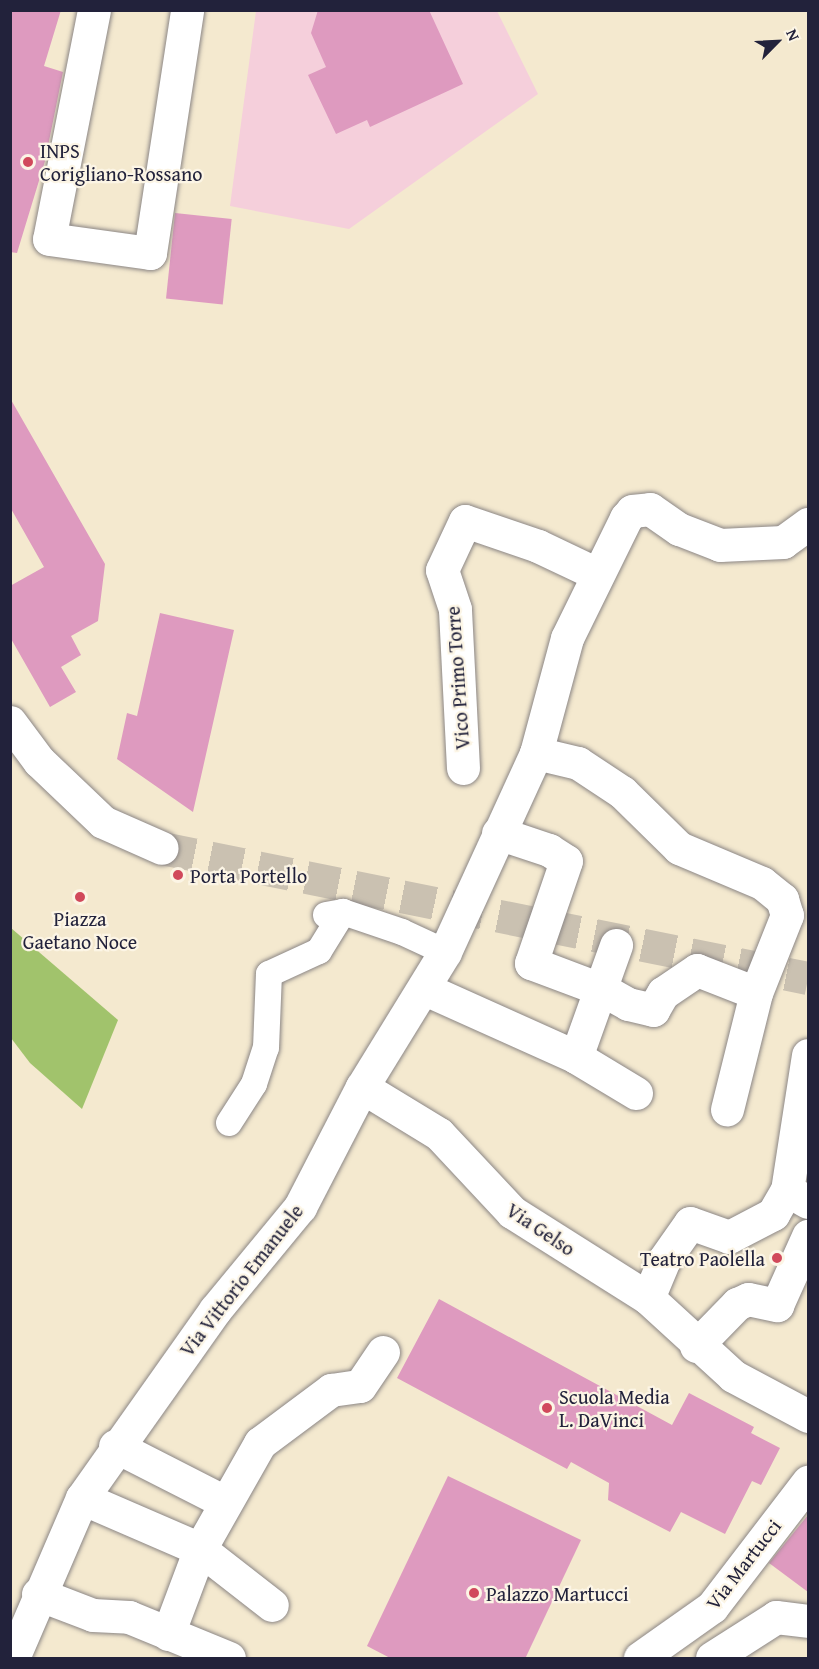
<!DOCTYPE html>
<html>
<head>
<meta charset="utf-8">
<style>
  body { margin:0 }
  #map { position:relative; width:819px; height:1669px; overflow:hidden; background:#f4e9cf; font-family:"Gentium Book Plus",serif }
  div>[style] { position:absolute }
  .built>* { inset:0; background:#f5cfdb }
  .green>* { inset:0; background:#a1c36c }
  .building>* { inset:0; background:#de9abf; transform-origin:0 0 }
  .minor-tunnel>* { height:33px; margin-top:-16.5px; transform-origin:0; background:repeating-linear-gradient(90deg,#cac1b1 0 33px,transparent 0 49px) }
  .roads { filter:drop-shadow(0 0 2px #8b8685) drop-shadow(0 0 2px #8b8685) }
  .pedestrian>* { height:26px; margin:-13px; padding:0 13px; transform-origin:13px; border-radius:13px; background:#fff }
  .minor>* { height:33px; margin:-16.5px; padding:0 16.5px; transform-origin:16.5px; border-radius:16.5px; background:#fff }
  .dots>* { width:16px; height:16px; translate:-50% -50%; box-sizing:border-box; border:3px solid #fcf5e5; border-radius:50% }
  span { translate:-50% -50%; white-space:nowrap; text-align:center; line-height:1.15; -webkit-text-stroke:4.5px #fcf5e5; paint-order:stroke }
  .poi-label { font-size:20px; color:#22223b }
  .left { translate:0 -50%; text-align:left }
  .right { translate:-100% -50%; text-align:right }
  .street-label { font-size:20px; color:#22223b }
  .frame { position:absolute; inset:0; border:12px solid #22223b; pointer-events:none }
  .north { position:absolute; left:747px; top:12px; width:60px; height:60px; -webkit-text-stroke:4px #fcf5e5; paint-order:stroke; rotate:66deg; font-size:16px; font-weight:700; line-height:24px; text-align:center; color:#22223b }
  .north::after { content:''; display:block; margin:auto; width:21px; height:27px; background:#22223b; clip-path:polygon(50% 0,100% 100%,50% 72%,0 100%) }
</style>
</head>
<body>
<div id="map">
  <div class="built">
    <i style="clip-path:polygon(256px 11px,497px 11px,538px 94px,349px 229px,230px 206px)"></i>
  </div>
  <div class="green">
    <i style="clip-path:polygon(11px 928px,118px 1020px,82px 1109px,30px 1063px,11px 1038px)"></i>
  </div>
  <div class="building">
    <i style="clip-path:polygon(10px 10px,61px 10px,44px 66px,63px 72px,45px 161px,17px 253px,10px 252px)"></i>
    <i style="clip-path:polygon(318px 10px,429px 10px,463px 84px,370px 127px,367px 120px,336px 134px,308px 75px,326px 67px,311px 33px)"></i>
    <i style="left:175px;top:213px;width:57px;height:86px;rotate:6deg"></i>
    <i style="clip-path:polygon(10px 398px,105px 564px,98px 621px,71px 636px,81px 655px,61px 667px,76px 692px,50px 707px,10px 637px,10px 586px,44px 567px,10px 507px)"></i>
    <i style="clip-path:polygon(160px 613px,234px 630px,193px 812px,117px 759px,127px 713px,137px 716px)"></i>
    <i style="clip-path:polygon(439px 1299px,672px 1425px,689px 1393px,754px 1427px,751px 1433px,780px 1448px,761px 1485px,752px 1481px,725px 1534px,681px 1512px,670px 1532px,608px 1500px,609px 1483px,571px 1462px,567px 1469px,397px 1378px)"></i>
    <i style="clip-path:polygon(448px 1476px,581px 1540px,525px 1659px,392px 1659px,367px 1646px)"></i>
    <i style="clip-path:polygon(808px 1515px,808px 1592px,769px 1563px)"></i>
  </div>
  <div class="minor-tunnel">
    <i style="left:162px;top:848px;width:659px;rotate:11.38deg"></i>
  </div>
  <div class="roads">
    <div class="pedestrian">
      <i style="left:326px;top:915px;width:17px;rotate:-10deg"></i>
      <i style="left:343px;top:912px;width:62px;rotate:18.7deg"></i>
      <i style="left:402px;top:932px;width:47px;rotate:24.9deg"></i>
      <i style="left:229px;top:1123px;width:46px;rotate:-57.3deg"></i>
      <i style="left:254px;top:1084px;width:38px;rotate:-72deg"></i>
      <i style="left:266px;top:1048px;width:74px;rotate:-87.7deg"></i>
      <i style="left:269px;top:974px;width:55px;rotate:-24.7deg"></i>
      <i style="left:319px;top:951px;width:46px;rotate:-58.4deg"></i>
    </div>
    <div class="minor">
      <i style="left:94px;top:10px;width:233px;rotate:101.1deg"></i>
      <i style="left:49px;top:239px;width:102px;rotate:7.9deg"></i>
      <i style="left:150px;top:253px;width:246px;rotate:-81.3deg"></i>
      <i style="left:10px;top:722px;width:49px;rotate:53.4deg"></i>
      <i style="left:39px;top:761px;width:88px;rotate:43.6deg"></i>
      <i style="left:103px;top:822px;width:64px;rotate:23.8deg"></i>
      <i style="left:536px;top:753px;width:43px;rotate:13.4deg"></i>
      <i style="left:578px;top:763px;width:53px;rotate:33.4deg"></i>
      <i style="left:622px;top:792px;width:80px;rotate:44.5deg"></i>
      <i style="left:679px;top:848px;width:90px;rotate:22.9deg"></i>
      <i style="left:762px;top:883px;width:26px;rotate:39deg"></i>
      <i style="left:782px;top:899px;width:17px;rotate:73deg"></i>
      <i style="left:787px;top:915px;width:84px;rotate:111.7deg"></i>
      <i style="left:756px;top:993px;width:120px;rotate:104deg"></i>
      <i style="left:463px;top:768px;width:159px;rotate:-92.9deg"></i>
      <i style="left:455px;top:609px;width:41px;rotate:-108.4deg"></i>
      <i style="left:442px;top:570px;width:54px;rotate:-64.9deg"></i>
      <i style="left:465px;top:521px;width:77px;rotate:18.9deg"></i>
      <i style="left:538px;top:546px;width:65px;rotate:25.4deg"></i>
      <i style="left:498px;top:833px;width:54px;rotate:18.4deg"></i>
      <i style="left:549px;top:850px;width:20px;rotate:33deg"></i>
      <i style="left:566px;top:861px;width:108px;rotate:108.9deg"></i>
      <i style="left:531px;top:963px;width:77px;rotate:20.6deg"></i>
      <i style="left:603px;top:990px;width:29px;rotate:29deg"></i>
      <i style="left:628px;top:1004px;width:26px;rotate:13deg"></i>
      <i style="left:653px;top:1010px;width:20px;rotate:-60deg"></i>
      <i style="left:663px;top:993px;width:41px;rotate:-34.1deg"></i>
      <i style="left:697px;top:970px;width:63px;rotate:21.3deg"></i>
      <i style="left:425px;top:989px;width:166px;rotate:24.2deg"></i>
      <i style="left:576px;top:1057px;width:70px;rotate:31deg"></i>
      <i style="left:808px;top:1055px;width:137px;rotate:98.8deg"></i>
      <i style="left:787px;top:1190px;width:24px;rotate:30deg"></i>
      <i style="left:576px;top:1057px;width:119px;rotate:-70.3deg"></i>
      <i style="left:362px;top:1087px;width:90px;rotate:31.4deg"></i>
      <i style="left:439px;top:1134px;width:107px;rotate:46.9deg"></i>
      <i style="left:512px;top:1212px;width:161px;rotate:32.3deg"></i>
      <i style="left:648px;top:1298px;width:115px;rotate:42.5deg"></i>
      <i style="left:733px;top:1376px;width:85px;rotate:28.1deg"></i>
      <i style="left:648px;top:1298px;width:41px;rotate:-67.2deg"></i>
      <i style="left:664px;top:1260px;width:45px;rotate:-54.9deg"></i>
      <i style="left:690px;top:1223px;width:41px;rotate:19.7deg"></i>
      <i style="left:729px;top:1237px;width:50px;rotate:-27.6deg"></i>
      <i style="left:773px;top:1214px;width:28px;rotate:-60deg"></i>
      <i style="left:696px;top:1346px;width:59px;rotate:-45.7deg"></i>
      <i style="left:737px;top:1304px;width:12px;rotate:-24deg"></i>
      <i style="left:748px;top:1299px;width:30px;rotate:12deg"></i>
      <i style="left:777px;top:1305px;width:76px;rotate:-65.8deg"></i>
      <i style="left:115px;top:1446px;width:123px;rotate:27deg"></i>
      <i style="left:82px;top:1498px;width:129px;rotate:23.4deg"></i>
      <i style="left:200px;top:1549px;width:91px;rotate:37.9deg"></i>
      <i style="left:38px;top:1594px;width:59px;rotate:20.9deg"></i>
      <i style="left:93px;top:1615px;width:36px;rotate:3deg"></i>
      <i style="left:129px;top:1617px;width:108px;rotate:22.3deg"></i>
      <i style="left:168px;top:1634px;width:91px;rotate:-69.4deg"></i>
      <i style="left:200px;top:1549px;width:122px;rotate:-60.5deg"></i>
      <i style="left:260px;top:1443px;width:89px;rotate:-36.7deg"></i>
      <i style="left:331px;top:1390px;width:29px;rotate:-8deg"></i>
      <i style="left:360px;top:1386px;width:41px;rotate:-55.9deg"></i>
      <i style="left:13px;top:1658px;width:174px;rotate:-66.7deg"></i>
      <i style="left:82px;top:1498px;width:230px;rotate:-54.7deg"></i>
      <i style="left:215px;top:1310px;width:134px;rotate:-50.5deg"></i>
      <i style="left:300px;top:1207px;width:135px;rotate:-62.7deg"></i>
      <i style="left:362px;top:1087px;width:158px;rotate:-58.4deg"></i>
      <i style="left:445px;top:952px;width:219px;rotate:-65.4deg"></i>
      <i style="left:536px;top:753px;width:119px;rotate:-74.9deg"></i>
      <i style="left:567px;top:638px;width:134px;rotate:-63.8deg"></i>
      <i style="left:626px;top:518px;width:9px;rotate:-49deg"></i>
      <i style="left:632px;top:511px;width:18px;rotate:-6deg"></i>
      <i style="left:650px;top:509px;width:35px;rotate:35deg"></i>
      <i style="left:679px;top:529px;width:44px;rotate:21.3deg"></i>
      <i style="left:720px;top:545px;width:63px;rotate:-2.7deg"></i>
      <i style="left:783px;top:542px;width:31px;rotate:-36deg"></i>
      <i style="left:640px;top:1658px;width:88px;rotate:-35.3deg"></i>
      <i style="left:712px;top:1607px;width:158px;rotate:-52.5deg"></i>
      <i style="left:712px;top:1658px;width:76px;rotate:-32.6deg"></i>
      <i style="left:776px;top:1617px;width:32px;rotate:7deg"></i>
    </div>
  </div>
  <div class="dots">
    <i style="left:28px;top:162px;background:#d1495b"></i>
    <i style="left:178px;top:875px;background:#d1495b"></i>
    <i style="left:80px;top:897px;background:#d1495b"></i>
    <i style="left:777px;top:1258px;background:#d1495b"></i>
    <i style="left:547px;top:1408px;background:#d1495b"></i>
    <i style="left:474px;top:1593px;background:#d1495b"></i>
  </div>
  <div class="poi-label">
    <span class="left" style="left:40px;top:162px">INPS<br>Corigliano-Rossano</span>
    <span class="left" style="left:190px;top:875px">Porta Portello</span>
    <span style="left:80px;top:930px">Piazza<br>Gaetano Noce</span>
    <span class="right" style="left:765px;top:1258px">Teatro Paolella</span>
    <span class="left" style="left:559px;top:1408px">Scuola Media<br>L. DaVinci</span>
    <span class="left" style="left:486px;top:1593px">Palazzo Martucci</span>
  </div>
  <div class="street-label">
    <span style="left:457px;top:678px;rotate:-94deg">Vico Primo Torre</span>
    <span style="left:541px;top:1229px;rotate:34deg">Via Gelso</span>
    <span style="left:241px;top:1280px;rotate:-52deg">Via Vittorio Emanuele</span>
    <span style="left:743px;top:1564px;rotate:-52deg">Via Martucci</span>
  </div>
  <div class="frame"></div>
  <div class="north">N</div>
</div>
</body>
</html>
